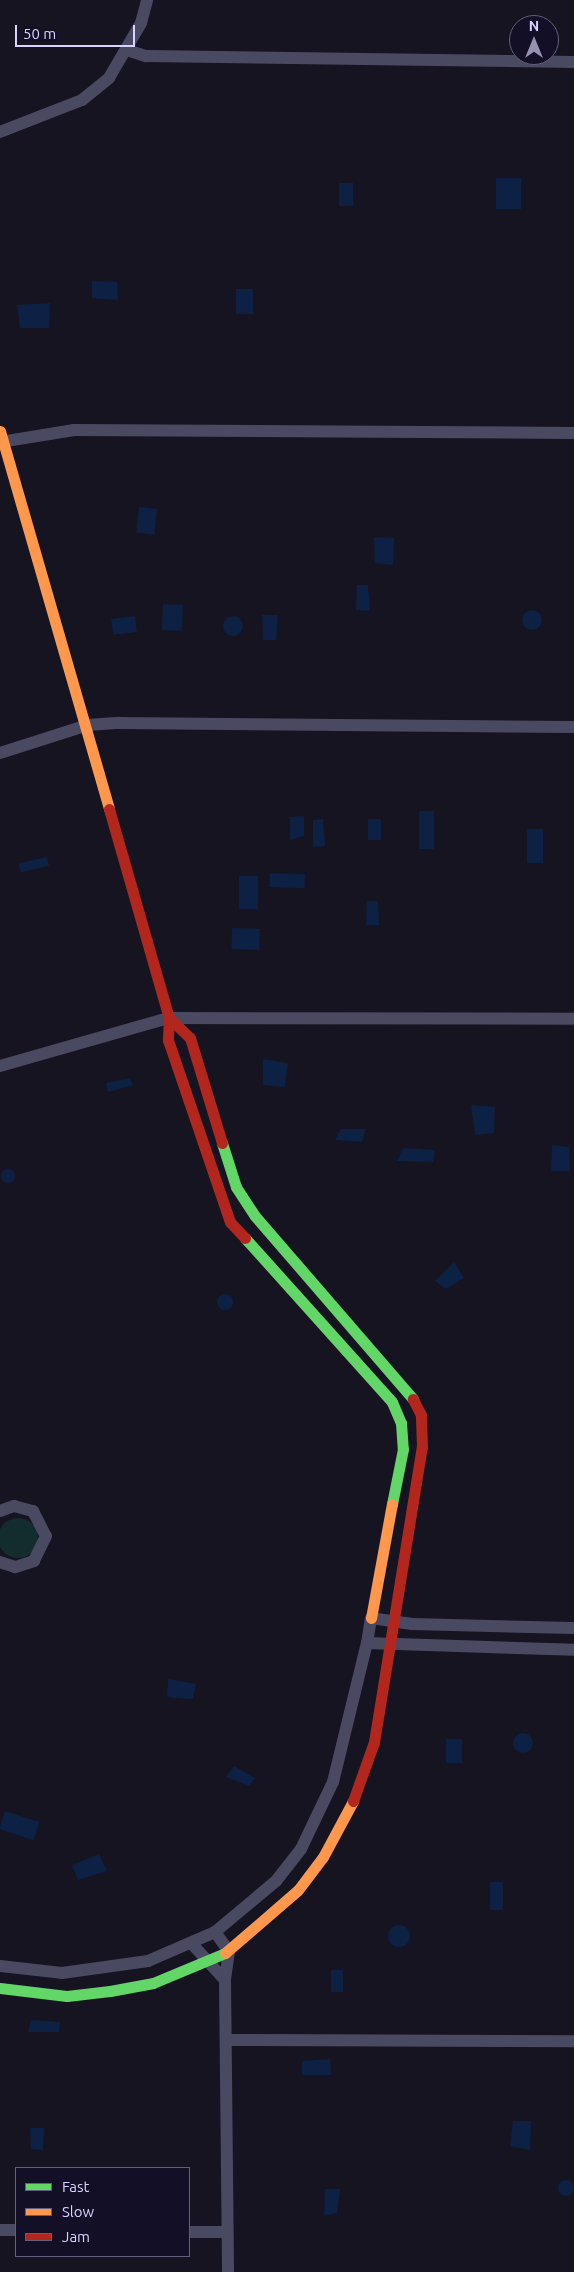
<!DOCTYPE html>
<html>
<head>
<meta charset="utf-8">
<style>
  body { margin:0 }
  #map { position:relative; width:574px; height:2272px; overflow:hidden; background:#161421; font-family:Ubuntu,sans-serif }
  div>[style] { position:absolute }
  .green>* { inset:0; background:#132c2d }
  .round { border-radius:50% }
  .water>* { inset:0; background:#0d2144; transform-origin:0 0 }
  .street>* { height:12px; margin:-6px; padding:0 6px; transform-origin:6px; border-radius:6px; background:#4a4962 }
  .fast>* { height:11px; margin:-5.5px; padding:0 5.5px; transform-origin:5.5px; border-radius:5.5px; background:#63d668 }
  .slow>* { height:11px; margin:-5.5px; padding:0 5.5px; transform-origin:5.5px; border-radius:5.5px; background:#ff974d }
  .jam>* { height:11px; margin:-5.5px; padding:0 5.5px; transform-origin:5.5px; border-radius:5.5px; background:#b3261e }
  span { translate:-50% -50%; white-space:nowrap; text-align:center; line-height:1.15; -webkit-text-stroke:5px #130f26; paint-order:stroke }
  .legend { position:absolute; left:15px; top:2167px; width:175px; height:90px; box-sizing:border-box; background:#130f26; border:1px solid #625e7d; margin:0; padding:6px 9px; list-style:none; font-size:15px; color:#d9d4ff }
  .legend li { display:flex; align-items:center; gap:10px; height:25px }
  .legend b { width:25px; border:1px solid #625e7d }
  .north { position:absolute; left:509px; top:15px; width:50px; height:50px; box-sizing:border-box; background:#130f26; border:1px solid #625e7d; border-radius:50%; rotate:0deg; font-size:14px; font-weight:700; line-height:20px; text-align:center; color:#d9d4ff }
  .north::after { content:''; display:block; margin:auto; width:18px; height:22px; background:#9591b1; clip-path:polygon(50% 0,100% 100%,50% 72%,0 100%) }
  .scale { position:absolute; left:15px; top:25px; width:120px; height:22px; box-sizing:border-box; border:2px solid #d9d4ff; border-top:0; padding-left:6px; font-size:15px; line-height:18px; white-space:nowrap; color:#d9d4ff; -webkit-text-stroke:4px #130f26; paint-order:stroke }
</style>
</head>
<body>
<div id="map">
  <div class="green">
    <i class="round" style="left:-2px;top:1518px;width:40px;height:40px"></i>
  </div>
  <div class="water">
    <i style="left:496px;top:178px;width:25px;height:31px"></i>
    <i style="left:339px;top:183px;width:14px;height:23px"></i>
    <i style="clip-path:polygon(92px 281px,117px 282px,118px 300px,92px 298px)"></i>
    <i style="left:253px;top:289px;width:25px;height:17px;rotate:90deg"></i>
    <i style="clip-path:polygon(50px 303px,49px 328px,20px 328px,17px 305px)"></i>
    <i style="left:139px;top:507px;width:18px;height:26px;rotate:6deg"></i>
    <i style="clip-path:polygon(374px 537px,394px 538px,393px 565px,375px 563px)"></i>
    <i style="clip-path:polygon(357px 585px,368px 585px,370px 611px,356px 610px)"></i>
    <i style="left:163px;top:604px;width:20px;height:26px;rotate:3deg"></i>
    <i class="round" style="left:522px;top:610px;width:20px;height:20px"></i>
    <i style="clip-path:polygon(262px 615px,278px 615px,276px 640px,263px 640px)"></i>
    <i class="round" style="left:223px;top:616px;width:20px;height:20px"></i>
    <i style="left:135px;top:616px;width:16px;height:24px;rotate:83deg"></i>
    <i style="left:419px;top:811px;width:15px;height:38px"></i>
    <i style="clip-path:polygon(304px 816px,304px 836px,290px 840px,290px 817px)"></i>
    <i style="clip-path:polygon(323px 819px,325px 846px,313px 847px,313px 820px)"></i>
    <i style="left:368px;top:819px;width:13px;height:21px"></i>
    <i style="left:527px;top:829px;width:16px;height:34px"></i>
    <i style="left:47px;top:857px;width:9px;height:29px;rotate:77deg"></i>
    <i style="left:270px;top:873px;width:35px;height:14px;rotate:2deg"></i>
    <i style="left:239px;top:876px;width:19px;height:33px"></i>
    <i style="clip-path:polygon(367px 901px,378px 901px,379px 925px,366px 925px)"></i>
    <i style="left:232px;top:928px;width:28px;height:21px;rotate:2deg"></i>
    <i style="clip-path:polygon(263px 1059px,288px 1063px,285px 1087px,263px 1085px)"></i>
    <i style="clip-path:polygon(130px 1078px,133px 1085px,108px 1092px,106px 1083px)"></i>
    <i style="clip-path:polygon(471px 1105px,495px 1107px,494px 1133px,475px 1135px)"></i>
    <i style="clip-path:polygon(341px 1129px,366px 1129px,362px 1142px,335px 1140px)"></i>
    <i style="clip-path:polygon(552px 1145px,569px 1147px,570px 1171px,551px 1171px)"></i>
    <i style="clip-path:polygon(403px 1148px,435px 1150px,433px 1162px,397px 1161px)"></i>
    <i class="round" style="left:1px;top:1169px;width:14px;height:14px"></i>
    <i style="clip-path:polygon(454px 1262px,464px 1278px,446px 1289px,435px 1281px)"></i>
    <i class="round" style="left:217px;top:1294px;width:16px;height:16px"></i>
    <i style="clip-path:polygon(168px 1679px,196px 1684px,193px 1699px,167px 1697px)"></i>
    <i class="round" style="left:513px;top:1733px;width:20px;height:20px"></i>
    <i style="left:446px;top:1739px;width:16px;height:24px"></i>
    <i style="clip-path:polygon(234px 1766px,255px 1778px,249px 1786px,226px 1777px)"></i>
    <i style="left:5px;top:1811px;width:36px;height:19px;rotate:18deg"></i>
    <i style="clip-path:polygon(99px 1854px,107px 1871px,78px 1880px,72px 1865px)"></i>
    <i style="left:490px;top:1882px;width:13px;height:28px"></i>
    <i class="round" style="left:388px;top:1925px;width:22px;height:22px"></i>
    <i style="left:331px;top:1970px;width:12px;height:22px"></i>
    <i style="clip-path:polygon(31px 2020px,60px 2022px,59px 2032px,28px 2032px)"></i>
    <i style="clip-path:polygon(330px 2059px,331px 2075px,302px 2075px,302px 2061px)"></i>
    <i style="clip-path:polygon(513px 2121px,531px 2121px,530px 2150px,510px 2146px)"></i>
    <i style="clip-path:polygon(30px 2128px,44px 2128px,43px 2150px,31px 2149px)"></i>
    <i class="round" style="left:558px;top:2180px;width:16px;height:16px"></i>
    <i style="clip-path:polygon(325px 2189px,340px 2189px,337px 2213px,324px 2216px)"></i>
  </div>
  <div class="street">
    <i style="left:127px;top:50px;width:20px;rotate:18deg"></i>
    <i style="left:146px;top:56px;width:428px;rotate:0.8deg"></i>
    <i style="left:0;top:132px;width:88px;rotate:-21.3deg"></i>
    <i style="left:82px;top:100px;width:35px;rotate:-39deg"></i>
    <i style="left:109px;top:78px;width:64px;rotate:-59.8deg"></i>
    <i style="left:141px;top:23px;width:24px;rotate:-75deg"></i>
    <i style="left:0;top:442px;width:75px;rotate:-9.2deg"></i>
    <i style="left:74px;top:430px;width:500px;rotate:0.34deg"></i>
    <i style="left:0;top:753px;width:92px;rotate:-17.7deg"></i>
    <i style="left:88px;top:725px;width:31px;rotate:-4deg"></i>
    <i style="left:119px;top:723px;width:455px;rotate:0.5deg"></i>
    <i style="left:0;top:1066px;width:176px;rotate:-15.9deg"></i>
    <i style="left:169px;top:1018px;width:405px;rotate:0.1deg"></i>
    <i style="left:0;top:1511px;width:15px;rotate:-20deg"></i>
    <i style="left:14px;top:1506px;width:20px;rotate:15deg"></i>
    <i style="left:33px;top:1511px;width:28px;rotate:63deg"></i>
    <i style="left:46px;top:1536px;width:28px;rotate:116deg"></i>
    <i style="left:34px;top:1561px;width:20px;rotate:162deg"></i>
    <i style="left:15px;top:1567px;width:16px;rotate:-162deg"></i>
    <i style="left:574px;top:1628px;width:162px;rotate:-178.6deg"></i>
    <i style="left:412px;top:1624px;width:41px;rotate:-171.7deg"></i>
    <i style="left:371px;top:1618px;width:25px;rotate:99deg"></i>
    <i style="left:367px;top:1643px;width:207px;rotate:1.9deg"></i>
    <i style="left:215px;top:1932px;width:24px;rotate:54deg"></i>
    <i style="left:229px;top:1951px;width:29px;rotate:98deg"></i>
    <i style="left:225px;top:1980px;width:292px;rotate:89.4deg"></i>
    <i style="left:193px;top:1945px;width:47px;rotate:47.6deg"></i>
    <i style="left:0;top:1966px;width:62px;rotate:6.4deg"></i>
    <i style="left:62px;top:1973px;width:87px;rotate:-7.9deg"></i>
    <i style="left:148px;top:1961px;width:73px;rotate:-23.4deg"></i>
    <i style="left:215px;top:1932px;width:80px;rotate:-39.9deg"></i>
    <i style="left:276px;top:1881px;width:41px;rotate:-52deg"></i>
    <i style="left:301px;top:1849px;width:74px;rotate:-64.5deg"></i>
    <i style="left:333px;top:1782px;width:143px;rotate:-76.3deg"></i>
    <i style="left:227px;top:2040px;width:347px;rotate:0.2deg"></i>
    <i style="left:0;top:2230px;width:16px"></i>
    <i style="left:189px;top:2232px;width:38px"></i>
  </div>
  <div class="fast">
    <i style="left:222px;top:1143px;width:46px;rotate:72.3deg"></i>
    <i style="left:236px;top:1187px;width:35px;rotate:57deg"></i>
    <i style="left:255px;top:1216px;width:242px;rotate:49.2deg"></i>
    <i style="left:245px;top:1238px;width:220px;rotate:48.1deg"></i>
    <i style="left:392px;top:1402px;width:23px;rotate:67deg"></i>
    <i style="left:401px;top:1423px;width:26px;rotate:86deg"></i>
    <i style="left:403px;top:1449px;width:56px;rotate:101.3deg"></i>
    <i style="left:0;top:1988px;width:67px;rotate:6.8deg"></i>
    <i style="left:67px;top:1996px;width:43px;rotate:-6.6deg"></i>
    <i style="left:110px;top:1991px;width:44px;rotate:-10.5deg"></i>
    <i style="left:153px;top:1983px;width:78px;rotate:-22.6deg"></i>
  </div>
  <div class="slow">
    <i style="left:0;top:431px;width:393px;rotate:73.9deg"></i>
    <i style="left:371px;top:1618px;width:116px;rotate:-79.6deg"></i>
    <i style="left:225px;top:1953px;width:96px;rotate:-40.8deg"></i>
    <i style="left:298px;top:1890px;width:41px;rotate:-52.9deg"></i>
    <i style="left:323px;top:1857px;width:64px;rotate:-61.8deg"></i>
  </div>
  <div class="jam">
    <i style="left:109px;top:809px;width:217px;rotate:74deg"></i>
    <i style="left:222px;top:1143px;width:110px;rotate:-106.9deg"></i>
    <i style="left:190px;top:1038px;width:29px;rotate:-136deg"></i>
    <i style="left:169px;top:1018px;width:22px;rotate:93deg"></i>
    <i style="left:168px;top:1040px;width:192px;rotate:71.2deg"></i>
    <i style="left:230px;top:1222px;width:22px;rotate:47deg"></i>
    <i style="left:353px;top:1801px;width:63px;rotate:-70.4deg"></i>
    <i style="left:374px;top:1742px;width:299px;rotate:-80.8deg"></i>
    <i style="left:422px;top:1447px;width:32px;rotate:-92deg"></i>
    <i style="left:421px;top:1415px;width:18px;rotate:-117deg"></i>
  </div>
  <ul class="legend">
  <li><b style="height:6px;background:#63d668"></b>Fast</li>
  <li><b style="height:6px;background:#ff974d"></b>Slow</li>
  <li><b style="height:6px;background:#b3261e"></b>Jam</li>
  </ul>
  <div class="north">N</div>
  <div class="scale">50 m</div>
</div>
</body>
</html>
